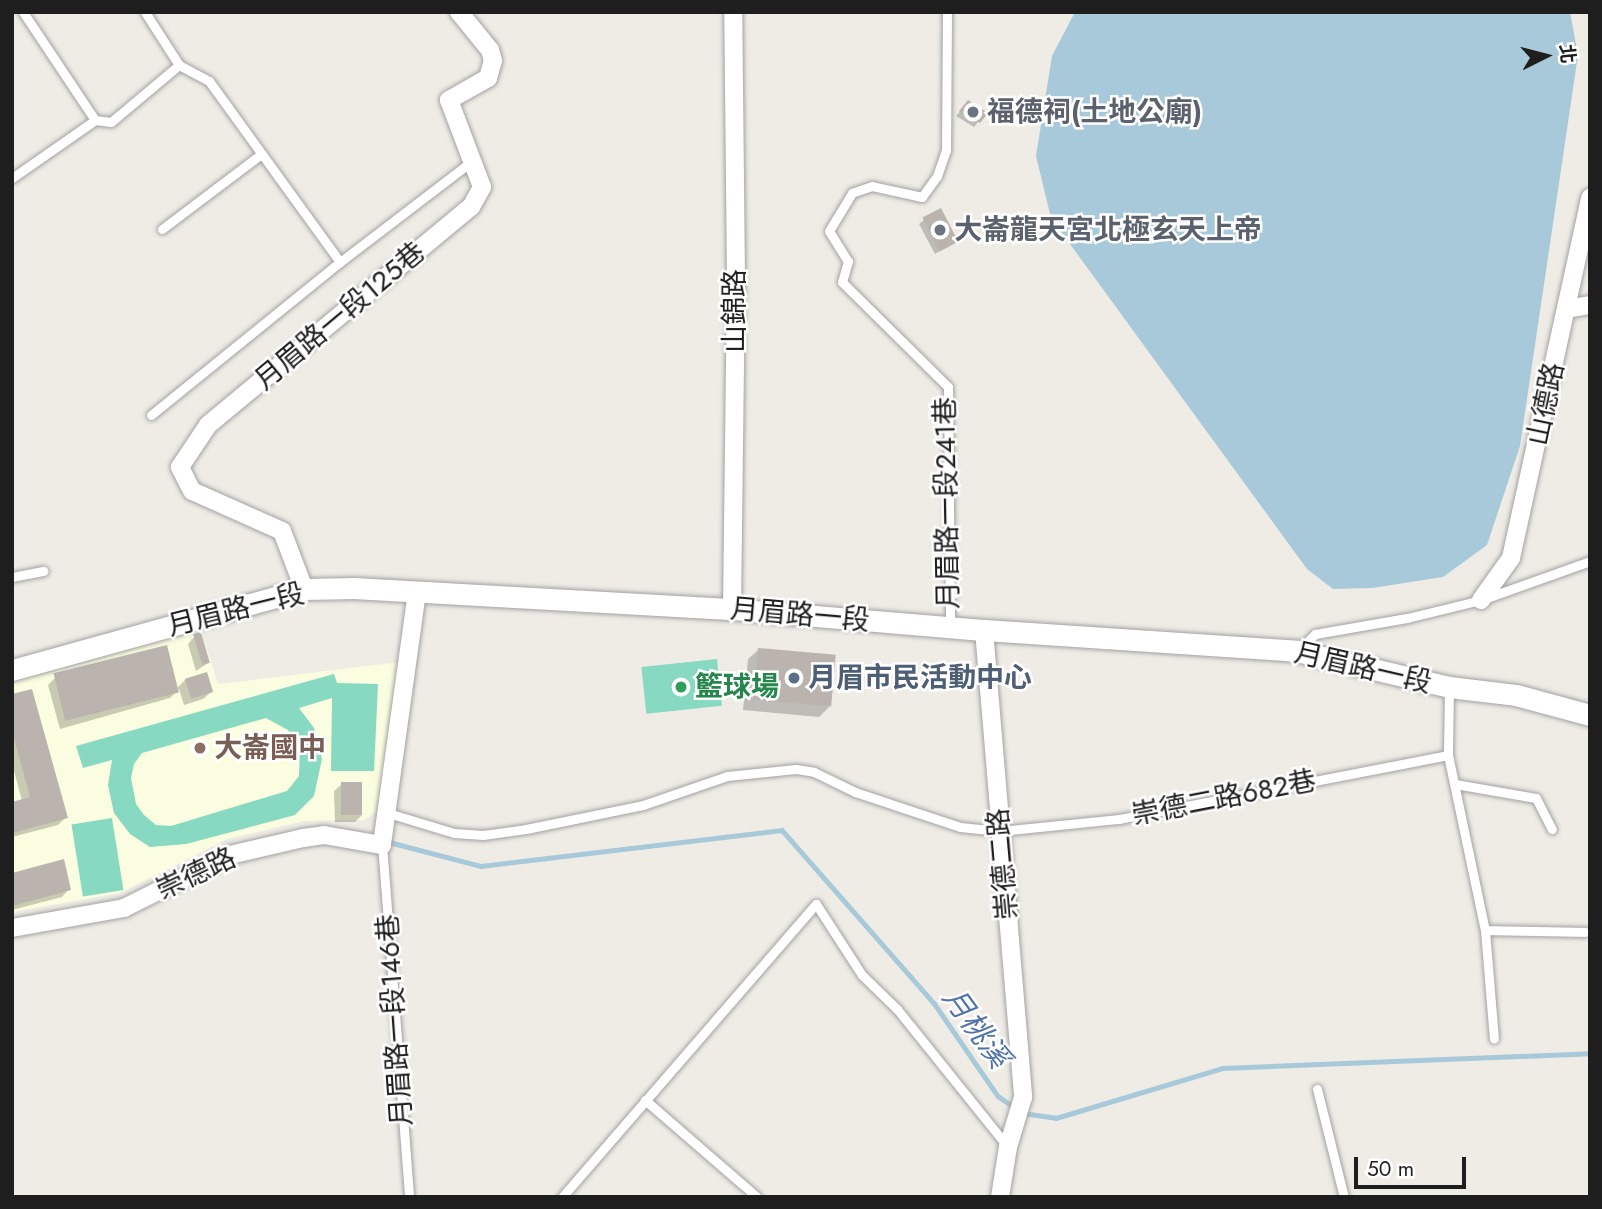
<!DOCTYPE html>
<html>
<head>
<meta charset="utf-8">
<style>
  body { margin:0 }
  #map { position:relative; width:1602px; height:1209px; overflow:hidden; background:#eeece5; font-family:Jost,"Noto Sans TC",sans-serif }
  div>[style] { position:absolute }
  .education>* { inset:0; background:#fafddf }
  .pitch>* { inset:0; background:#87d9c1; transform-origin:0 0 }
  .water>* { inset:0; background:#a8c9d9 }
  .shadow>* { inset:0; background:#0003 }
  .stream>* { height:4.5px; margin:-2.25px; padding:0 2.25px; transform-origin:2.25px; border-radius:2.25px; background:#a8c9d9 }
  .building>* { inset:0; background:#bbb4ae; transform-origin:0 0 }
  .roads { filter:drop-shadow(0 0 2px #a2a2a2) drop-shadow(0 0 2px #a2a2a2) }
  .service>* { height:9px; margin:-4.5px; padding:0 4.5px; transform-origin:4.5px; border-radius:4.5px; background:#fff }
  .minor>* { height:18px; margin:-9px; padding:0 9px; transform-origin:9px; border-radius:9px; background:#fff }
  .tertiary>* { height:21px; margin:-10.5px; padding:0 10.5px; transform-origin:10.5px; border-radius:10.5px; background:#fff }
  .dots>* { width:19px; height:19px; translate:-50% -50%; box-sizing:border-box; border:4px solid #fff; border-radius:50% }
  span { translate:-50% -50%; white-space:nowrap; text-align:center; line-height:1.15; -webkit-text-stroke:5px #fff; paint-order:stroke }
  .worship-label { font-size:28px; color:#5b616d; font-weight:700 }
  .left { translate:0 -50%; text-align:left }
  .street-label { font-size:28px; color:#1e1e1e }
  .service-label { font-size:28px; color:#4e5e75; font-weight:700 }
  .leisure-label { font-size:28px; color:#27864d; font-weight:700 }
  .education-label { font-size:28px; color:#785e54; font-weight:700 }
  .water-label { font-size:30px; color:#5074a8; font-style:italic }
  .frame { position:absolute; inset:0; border:14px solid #1e1e1e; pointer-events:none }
  .north { position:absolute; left:1511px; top:21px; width:70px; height:70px; -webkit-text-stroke:5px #fff; paint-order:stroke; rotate:84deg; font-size:19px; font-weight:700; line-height:28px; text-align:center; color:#1e1e1e }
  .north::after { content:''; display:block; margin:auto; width:24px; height:32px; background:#1e1e1e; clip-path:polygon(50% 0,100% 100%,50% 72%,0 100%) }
  .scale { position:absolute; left:1354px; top:1157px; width:112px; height:32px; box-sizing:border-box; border:4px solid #1e1e1e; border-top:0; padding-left:9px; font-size:21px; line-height:24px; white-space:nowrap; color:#1e1e1e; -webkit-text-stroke:5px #fff; paint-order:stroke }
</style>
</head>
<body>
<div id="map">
  <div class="education">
    <i style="clip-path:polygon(201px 630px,218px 684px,391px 663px,402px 664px,376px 812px,364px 820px,304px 821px,227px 839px,120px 893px,12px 912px,12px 682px)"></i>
  </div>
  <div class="pitch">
    <i style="left:717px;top:659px;width:47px;height:76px;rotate:84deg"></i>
    <i style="clip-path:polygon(evenodd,334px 674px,337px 683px,378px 684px,374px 771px,331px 771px,332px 698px,299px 708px,314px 728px,322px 759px,314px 796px,295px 815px,186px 844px,150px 847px,130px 834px,114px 813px,108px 785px,112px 760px,83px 768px,76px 746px,334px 674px,266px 718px,288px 730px,300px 749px,299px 776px,287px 791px,171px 826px,156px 825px,144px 815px,136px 804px,131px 778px,134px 764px,142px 753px,266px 718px)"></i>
    <i style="left:112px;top:818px;width:73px;height:41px;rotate:81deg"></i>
  </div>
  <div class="water">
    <i style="clip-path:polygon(1075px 12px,1570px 12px,1578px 55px,1520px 446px,1487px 545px,1443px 577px,1372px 588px,1333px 589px,1307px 569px,1051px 218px,1036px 156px,1052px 56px)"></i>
  </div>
  <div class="shadow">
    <i style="clip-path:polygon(968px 102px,985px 113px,974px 127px,956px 116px)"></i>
    <i style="clip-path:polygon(924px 220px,956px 242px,935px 254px,919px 224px)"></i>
    <i style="clip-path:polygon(195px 636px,208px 663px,196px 671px,188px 644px)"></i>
    <i style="clip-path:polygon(758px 650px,829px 707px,819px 717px,743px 710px,748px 659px)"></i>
    <i style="clip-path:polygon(55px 678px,177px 688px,186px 679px,211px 692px,203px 699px,184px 705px,179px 689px,170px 698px,60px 729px,48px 685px)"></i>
    <i style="clip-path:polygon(12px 696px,66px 817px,58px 825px,12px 837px,12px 803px,22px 801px,12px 763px)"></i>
    <i style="clip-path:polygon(342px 784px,362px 815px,355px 822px,335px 822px,334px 791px)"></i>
    <i style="clip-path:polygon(12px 875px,69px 889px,62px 897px,12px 910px)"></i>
  </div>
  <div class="stream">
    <i style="left:389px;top:842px;width:95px;rotate:14.6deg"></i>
    <i style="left:481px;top:866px;width:303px;rotate:-6.8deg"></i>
    <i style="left:782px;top:830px;width:230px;rotate:48.7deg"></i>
    <i style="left:934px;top:1003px;width:113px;rotate:55.5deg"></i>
    <i style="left:998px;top:1096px;width:21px;rotate:35deg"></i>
    <i style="left:1022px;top:1113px;width:34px;rotate:8deg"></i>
    <i style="left:1056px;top:1118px;width:174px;rotate:-16.7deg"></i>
    <i style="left:1223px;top:1068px;width:367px;rotate:-2.3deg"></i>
  </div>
  <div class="building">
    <i style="clip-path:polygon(968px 100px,988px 113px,980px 123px,959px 111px)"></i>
    <i style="left:941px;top:208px;width:38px;height:21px;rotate:63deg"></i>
    <i style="left:201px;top:632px;width:32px;height:8px;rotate:74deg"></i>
    <i style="left:167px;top:645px;width:49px;height:117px;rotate:76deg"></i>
    <i style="left:758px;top:648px;width:78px;height:52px;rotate:5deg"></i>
    <i style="left:207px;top:672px;width:21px;height:23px;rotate:73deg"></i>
    <i style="clip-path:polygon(32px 689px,68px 818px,12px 833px,12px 802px,30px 797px,12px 731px,12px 694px)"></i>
    <i style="left:341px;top:782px;width:21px;height:33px"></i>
    <i style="clip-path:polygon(64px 859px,71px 890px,12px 906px,12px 873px)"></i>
  </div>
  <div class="roads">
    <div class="service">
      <i style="left:947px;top:12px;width:138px;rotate:90.4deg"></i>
      <i style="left:946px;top:150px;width:28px;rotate:109deg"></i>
      <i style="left:937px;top:176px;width:26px;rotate:126deg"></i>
      <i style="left:922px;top:197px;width:51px;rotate:-167.6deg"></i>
      <i style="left:872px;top:186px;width:21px;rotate:161deg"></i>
      <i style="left:852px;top:193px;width:44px;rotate:121.2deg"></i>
      <i style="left:829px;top:231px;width:36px;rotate:58deg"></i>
      <i style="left:848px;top:261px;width:22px;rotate:106deg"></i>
      <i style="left:842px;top:282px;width:149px;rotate:44.7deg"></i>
      <i style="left:948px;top:387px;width:240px;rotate:89.5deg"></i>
      <i style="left:179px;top:65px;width:34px;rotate:28deg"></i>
      <i style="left:209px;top:81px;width:223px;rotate:54.1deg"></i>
      <i style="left:95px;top:120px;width:16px;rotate:7deg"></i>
      <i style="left:111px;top:122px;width:89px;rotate:-40deg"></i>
      <i style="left:179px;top:65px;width:63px;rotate:-122.7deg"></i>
      <i style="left:12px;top:178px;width:101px;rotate:-34.9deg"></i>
      <i style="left:95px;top:120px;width:130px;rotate:-123.7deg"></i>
      <i style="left:162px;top:229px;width:123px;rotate:-37.1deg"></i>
      <i style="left:151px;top:415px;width:243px;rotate:-39deg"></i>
      <i style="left:340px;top:262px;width:166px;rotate:-37.4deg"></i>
      <i style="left:12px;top:577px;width:32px;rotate:-11deg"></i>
      <i style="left:1299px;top:650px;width:23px;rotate:-45deg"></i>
      <i style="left:1315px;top:634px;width:93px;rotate:-9.9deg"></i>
      <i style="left:1407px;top:618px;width:76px;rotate:-13.7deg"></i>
      <i style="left:1481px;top:600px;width:116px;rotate:-19.7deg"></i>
      <i style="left:1449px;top:688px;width:67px;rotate:90.9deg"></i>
      <i style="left:1448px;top:755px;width:179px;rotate:78.1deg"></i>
      <i style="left:1485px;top:930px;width:109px;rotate:85.3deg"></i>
      <i style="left:1455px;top:784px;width:82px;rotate:9.8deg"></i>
      <i style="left:1536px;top:798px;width:35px;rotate:63deg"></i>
      <i style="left:388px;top:813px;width:69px;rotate:16.9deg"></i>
      <i style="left:454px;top:833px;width:29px;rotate:4deg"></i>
      <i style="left:483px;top:835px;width:43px;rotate:-7.9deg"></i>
      <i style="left:526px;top:829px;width:119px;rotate:-11.6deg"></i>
      <i style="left:643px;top:805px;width:89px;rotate:-19deg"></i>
      <i style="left:727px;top:776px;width:69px;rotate:-5.8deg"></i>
      <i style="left:796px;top:769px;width:18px;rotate:9deg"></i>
      <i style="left:814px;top:772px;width:46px;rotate:26deg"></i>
      <i style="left:855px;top:792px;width:111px;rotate:18.4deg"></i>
      <i style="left:960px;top:827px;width:40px;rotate:5.7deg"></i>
      <i style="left:1000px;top:831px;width:120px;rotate:-5.8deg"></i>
      <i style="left:1119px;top:819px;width:335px;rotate:-11deg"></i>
      <i style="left:382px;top:844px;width:354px;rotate:85.6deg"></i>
      <i style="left:1485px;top:930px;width:100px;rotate:1.1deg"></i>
      <i style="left:1317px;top:1089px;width:111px;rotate:76deg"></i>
      <i style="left:645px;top:1100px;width:148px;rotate:40.9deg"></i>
      <i style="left:562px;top:1197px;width:388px;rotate:-49.1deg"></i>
      <i style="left:816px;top:904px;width:85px;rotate:57.1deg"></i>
      <i style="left:862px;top:975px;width:49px;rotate:44.2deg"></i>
      <i style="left:897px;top:1009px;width:177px;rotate:51.2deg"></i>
    </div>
    <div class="minor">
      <i style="left:1567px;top:309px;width:23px;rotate:-10deg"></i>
      <i style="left:304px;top:589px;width:62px;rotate:-110.8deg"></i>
      <i style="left:282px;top:531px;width:98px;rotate:-156deg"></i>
      <i style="left:192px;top:491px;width:27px;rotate:-117deg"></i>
      <i style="left:180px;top:467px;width:50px;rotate:-56.3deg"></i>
      <i style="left:208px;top:425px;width:342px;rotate:-39.7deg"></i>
      <i style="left:471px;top:207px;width:23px;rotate:-61deg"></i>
      <i style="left:482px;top:187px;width:93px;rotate:-110.8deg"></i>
      <i style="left:449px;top:100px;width:45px;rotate:-29.4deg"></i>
      <i style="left:488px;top:78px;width:18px;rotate:-74deg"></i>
      <i style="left:493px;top:61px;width:11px;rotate:-105deg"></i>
      <i style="left:490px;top:50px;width:49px;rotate:-129.2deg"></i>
      <i style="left:1481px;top:600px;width:52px;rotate:-54.5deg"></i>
      <i style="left:1511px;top:558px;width:369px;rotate:-77.6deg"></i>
      <i style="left:732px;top:609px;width:332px;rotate:-89.3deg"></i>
      <i style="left:736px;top:277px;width:265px;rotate:-90.6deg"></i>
      <i style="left:984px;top:630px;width:469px;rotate:85.2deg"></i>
      <i style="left:1023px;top:1097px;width:52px;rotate:106.7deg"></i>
      <i style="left:1008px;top:1147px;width:51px;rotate:99.1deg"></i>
      <i style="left:382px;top:844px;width:254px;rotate:-82.1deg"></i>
      <i style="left:12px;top:928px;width:114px;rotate:-10.1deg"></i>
      <i style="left:124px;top:908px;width:119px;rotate:-26.6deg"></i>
      <i style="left:230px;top:855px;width:75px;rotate:-13.1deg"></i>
      <i style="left:303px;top:838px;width:21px;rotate:-8deg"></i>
      <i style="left:324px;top:835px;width:59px;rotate:9.8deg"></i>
    </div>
    <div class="tertiary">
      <i style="left:12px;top:670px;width:303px;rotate:-15.5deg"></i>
      <i style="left:304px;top:589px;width:51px;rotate:-1.1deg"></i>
      <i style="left:355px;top:588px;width:378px;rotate:3.2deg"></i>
      <i style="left:732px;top:609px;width:253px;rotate:4.8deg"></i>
      <i style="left:984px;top:630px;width:314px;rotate:3.8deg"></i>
      <i style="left:1297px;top:651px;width:156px;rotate:13.3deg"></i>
      <i style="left:1449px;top:687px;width:67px;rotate:6.8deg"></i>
      <i style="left:1516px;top:695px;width:77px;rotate:15.1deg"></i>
    </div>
  </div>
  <div class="dots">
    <i style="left:973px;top:112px;background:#6b7280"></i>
    <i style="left:940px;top:230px;background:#6b7280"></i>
    <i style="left:794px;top:678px;background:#5c6f8a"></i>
    <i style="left:681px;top:687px;background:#2e9e5b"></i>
    <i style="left:200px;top:748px;background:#8d6e63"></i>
  </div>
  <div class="worship-label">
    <span class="left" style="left:987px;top:112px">福德祠(土地公廟)</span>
    <span class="left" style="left:954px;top:230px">大崙龍天宮北極玄天上帝</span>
  </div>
  <div class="street-label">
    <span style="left:735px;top:311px;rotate:-90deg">山錦路</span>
    <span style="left:340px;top:316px;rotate:-40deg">月眉路一段125巷</span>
    <span style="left:1546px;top:404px;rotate:-78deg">山德路</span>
    <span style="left:947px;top:503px;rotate:-91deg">月眉路一段241巷</span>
    <span style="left:236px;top:610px;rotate:-14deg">月眉路一段</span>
    <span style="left:800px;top:615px;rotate:5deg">月眉路一段</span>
    <span style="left:1363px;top:668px;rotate:13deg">月眉路一段</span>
    <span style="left:1224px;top:798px;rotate:-11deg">崇德二路682巷</span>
    <span style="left:1003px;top:864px;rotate:-95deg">崇德二路</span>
    <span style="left:196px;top:874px;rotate:-25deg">崇德路</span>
    <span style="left:395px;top:1020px;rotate:-94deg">月眉路一段146巷</span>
  </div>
  <div class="service-label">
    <span class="left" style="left:808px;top:678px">月眉市民活動中心</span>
  </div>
  <div class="leisure-label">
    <span class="left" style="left:695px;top:687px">籃球場</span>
  </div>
  <div class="education-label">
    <span class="left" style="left:214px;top:748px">大崙國中</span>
  </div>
  <div class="water-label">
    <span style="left:976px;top:1028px;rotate:54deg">月桃溪</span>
  </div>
  <div class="frame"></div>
  <div class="north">北</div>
  <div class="scale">50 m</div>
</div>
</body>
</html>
